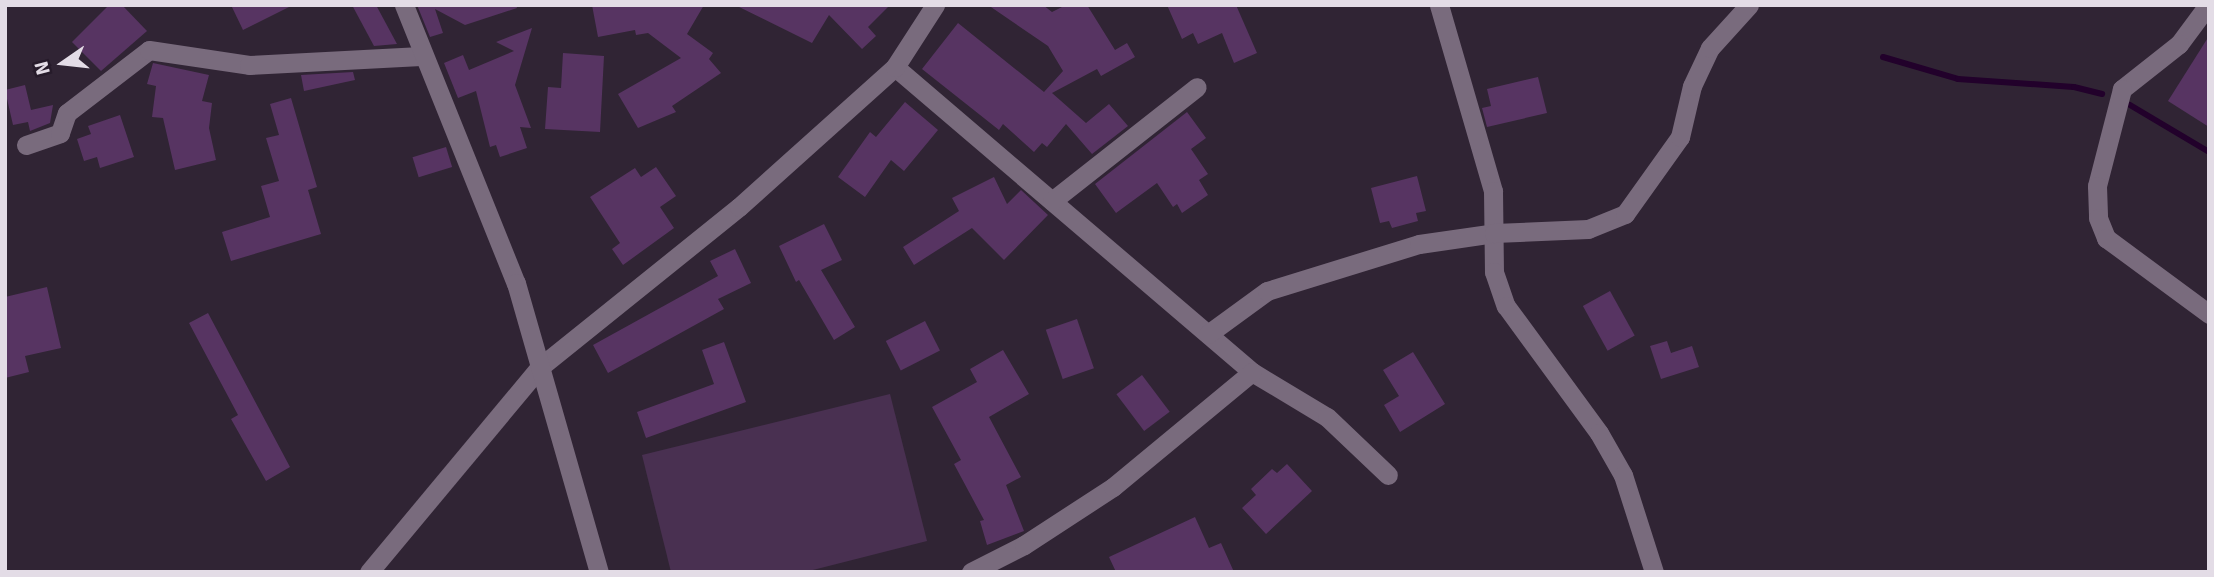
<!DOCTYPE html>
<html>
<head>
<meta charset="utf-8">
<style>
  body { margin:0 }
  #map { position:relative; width:2214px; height:577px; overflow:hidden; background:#302434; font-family:Signika,sans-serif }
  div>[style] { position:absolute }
  .green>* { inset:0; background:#493051 }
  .stream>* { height:6px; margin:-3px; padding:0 3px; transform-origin:3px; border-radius:3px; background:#22012b }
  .building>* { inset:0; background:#573462; transform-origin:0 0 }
  .minor>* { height:19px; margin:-9.5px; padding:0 9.5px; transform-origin:9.5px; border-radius:9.5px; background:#796b7d }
  .tertiary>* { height:19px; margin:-9.5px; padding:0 9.5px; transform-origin:9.5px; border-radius:9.5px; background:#796b7d }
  span { translate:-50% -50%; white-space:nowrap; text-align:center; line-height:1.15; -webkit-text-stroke:5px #261b2a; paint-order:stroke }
  .frame { position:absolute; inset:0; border:7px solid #e3dce6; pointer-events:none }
  .north { position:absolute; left:28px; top:28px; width:70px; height:70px; -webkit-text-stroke:5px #261b2a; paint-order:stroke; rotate:256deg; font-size:19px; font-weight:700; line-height:28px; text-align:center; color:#e3dce6 }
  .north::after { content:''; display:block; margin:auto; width:24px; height:32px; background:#e3dce6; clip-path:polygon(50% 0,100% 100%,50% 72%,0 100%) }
</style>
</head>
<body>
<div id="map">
  <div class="green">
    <i style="clip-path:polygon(890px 394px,927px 541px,805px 572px,671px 572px,642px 455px)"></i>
  </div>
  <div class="stream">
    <i style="left:1883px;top:57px;width:78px;rotate:16.3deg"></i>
    <i style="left:1958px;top:79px;width:116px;rotate:3.9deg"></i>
    <i style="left:2074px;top:87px;width:29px;rotate:14deg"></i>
    <i style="left:2130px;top:105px;width:92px;rotate:30.7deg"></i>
  </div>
  <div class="building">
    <i style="clip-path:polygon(109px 5px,122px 5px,147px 31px,101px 71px,72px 42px)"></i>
    <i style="clip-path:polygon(231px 5px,293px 5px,243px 30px)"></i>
    <i style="clip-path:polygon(352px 5px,376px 5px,397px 44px,374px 46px)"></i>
    <i style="clip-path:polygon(417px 5px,516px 5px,517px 8px,465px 25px,435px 9px,443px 33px,430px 37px)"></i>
    <i style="clip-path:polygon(592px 5px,704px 5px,687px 34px,713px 53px,709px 59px,721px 73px,672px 106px,676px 112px,638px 128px,618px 94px,681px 58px,648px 33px,636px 35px,635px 30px,598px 37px)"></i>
    <i style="clip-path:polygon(735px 5px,890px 5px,868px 27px,876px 36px,862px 49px,829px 15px,812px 43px)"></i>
    <i style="clip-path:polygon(988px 5px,1043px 5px,1052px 12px,1066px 5px,1087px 5px,1115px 50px,1127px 43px,1135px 57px,1101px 76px,1097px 69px,1052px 93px,1086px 123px,1109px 104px,1128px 126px,1092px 154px,1066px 124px,1047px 147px,1042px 143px,1034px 152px,1003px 124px,999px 130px,922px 69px,958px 23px,1044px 92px,1063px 71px,1048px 46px)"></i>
    <i style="clip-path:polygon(1167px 5px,1236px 5px,1257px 53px,1234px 63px,1222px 33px,1198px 44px,1193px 33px,1182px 39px)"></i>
    <i style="clip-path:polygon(532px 28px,515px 85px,531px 128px,520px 127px,527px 148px,500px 157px,496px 145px,490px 147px,476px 91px,458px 98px,444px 63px,463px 55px,469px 70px,514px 51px,496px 42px)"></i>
    <i style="clip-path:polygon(2209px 36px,2209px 127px,2168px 101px)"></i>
    <i style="clip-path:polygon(563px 53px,604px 56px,600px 132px,545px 129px,548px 87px,561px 88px)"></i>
    <i style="clip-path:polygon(153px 63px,209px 75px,202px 101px,212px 103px,209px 128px,216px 160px,175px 170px,163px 118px,152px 117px,156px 86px,147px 84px)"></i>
    <i style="clip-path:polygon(353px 72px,355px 80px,304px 91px,301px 75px)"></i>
    <i style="clip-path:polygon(1538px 77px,1547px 113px,1487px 127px,1482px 108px,1491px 106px,1487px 89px)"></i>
    <i style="clip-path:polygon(25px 85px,31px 110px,53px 105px,50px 123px,30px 131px,28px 122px,13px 125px,5px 90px)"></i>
    <i style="clip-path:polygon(291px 98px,317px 187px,308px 190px,321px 234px,231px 261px,222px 232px,270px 217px,261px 186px,279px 181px,266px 138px,279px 135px,270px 104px)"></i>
    <i style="clip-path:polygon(905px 102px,938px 130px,904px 171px,891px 160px,865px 197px,838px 177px,870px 132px,876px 137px)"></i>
    <i style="clip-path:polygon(1187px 112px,1206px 138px,1191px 149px,1208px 174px,1199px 180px,1208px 195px,1182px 213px,1177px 204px,1173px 207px,1157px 183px,1116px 213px,1095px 184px)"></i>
    <i style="clip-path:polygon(120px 115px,134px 157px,100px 168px,97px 157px,84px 161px,77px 139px,91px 134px,88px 126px)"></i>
    <i style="left:446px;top:147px;width:21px;height:35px;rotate:73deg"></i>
    <i style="clip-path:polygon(656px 167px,676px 196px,660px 207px,674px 228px,623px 265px,612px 249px,620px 243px,590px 197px,635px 168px,641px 177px)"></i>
    <i style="clip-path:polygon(1417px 176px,1426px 211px,1416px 213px,1418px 221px,1392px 228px,1389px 221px,1380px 223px,1371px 188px)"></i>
    <i style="clip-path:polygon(994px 177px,1007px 204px,1021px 190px,1048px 215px,1004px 260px,972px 228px,914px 265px,903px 247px,959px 211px,952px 198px)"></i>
    <i style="clip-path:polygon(824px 224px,842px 260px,821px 270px,855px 327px,834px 340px,799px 280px,796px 282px,779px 246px)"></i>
    <i style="clip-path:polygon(735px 249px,751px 283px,718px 299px,724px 309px,608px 373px,593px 345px,718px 276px,710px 261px)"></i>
    <i style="clip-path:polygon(47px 287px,61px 348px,25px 356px,29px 372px,5px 378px,5px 297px)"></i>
    <i style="left:1610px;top:291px;width:51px;height:31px;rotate:61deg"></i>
    <i style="clip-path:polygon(208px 313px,290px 467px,266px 481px,231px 419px,238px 415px,189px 323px)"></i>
    <i style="left:1077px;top:319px;width:52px;height:33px;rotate:71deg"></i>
    <i style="left:925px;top:321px;width:33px;height:44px;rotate:63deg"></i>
    <i style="clip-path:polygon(1667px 341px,1671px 353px,1692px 346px,1699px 367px,1661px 379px,1650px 346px)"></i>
    <i style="clip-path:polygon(724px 342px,746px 402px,646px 438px,637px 412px,714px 384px,702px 350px)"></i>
    <i style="clip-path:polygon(1003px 350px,1029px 394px,989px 417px,1021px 477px,1006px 485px,1024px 531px,987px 545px,980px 521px,984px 520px,954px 464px,961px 460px,932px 407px,977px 382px,970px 369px)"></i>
    <i style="clip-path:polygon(1413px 352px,1445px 404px,1400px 432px,1384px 405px,1399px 396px,1383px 370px)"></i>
    <i style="left:1142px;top:375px;width:46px;height:32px;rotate:53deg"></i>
    <i style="clip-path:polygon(1287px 464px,1312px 491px,1266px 534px,1242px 508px,1256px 495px,1251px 489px,1272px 469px,1277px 473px)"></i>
    <i style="clip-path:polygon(1195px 517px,1209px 548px,1221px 543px,1234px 572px,1116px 572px,1109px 557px)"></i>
  </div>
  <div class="minor">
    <i style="left:1439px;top:5px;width:194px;rotate:73.8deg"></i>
    <i style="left:1493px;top:191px;width:81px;rotate:89.3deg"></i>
    <i style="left:1494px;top:272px;width:36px;rotate:71deg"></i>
    <i style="left:1506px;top:306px;width:157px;rotate:53.8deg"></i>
    <i style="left:1599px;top:433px;width:48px;rotate:60.3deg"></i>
    <i style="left:1623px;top:475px;width:102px;rotate:72.3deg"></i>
    <i style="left:2208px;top:5px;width:49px;rotate:126.6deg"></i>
    <i style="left:2179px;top:44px;width:73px;rotate:141.7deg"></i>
    <i style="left:2122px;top:89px;width:100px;rotate:104.5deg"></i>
    <i style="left:2097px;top:186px;width:32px;rotate:88deg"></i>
    <i style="left:2098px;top:218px;width:22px;rotate:68deg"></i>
    <i style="left:2106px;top:238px;width:128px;rotate:36.4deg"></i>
    <i style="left:895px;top:67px;width:470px;rotate:40.5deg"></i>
    <i style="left:1252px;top:372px;width:87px;rotate:31deg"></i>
    <i style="left:1327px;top:417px;width:84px;rotate:43.6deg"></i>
    <i style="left:26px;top:145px;width:36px;rotate:-19deg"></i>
    <i style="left:60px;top:133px;width:21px;rotate:-71deg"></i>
    <i style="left:67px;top:113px;width:103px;rotate:-37.5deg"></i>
    <i style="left:149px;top:50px;width:101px;rotate:8.5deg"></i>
    <i style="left:249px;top:65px;width:172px;rotate:-3deg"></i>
    <i style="left:1052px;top:201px;width:184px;rotate:-38.2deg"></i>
    <i style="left:1208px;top:334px;width:73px;rotate:-36.1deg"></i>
    <i style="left:1267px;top:291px;width:159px;rotate:-17.2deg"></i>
    <i style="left:1419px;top:244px;width:76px;rotate:-8.3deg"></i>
    <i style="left:1494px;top:233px;width:94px;rotate:-2.4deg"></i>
    <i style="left:1588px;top:229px;width:40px;rotate:-22deg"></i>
    <i style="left:1625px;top:214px;width:95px;rotate:-54.5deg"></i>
    <i style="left:1680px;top:137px;width:52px;rotate:-76.8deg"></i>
    <i style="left:1692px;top:86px;width:42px;rotate:-64.7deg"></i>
    <i style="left:1710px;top:48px;width:58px;rotate:-47.8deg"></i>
    <i style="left:369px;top:572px;width:267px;rotate:-50.2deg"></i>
    <i style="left:540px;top:367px;width:255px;rotate:-38.8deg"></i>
    <i style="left:739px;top:207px;width:210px;rotate:-41.9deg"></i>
    <i style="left:895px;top:67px;width:74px;rotate:-57.2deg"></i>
    <i style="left:971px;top:572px;width:59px;rotate:-27deg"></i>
    <i style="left:1024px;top:545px;width:106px;rotate:-33.1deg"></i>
    <i style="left:1113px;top:487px;width:180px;rotate:-39.6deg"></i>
  </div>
  <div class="tertiary">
    <i style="left:404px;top:5px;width:300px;rotate:68.1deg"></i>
    <i style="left:516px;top:283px;width:301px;rotate:74deg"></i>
  </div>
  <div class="frame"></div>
  <div class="north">N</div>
</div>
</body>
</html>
